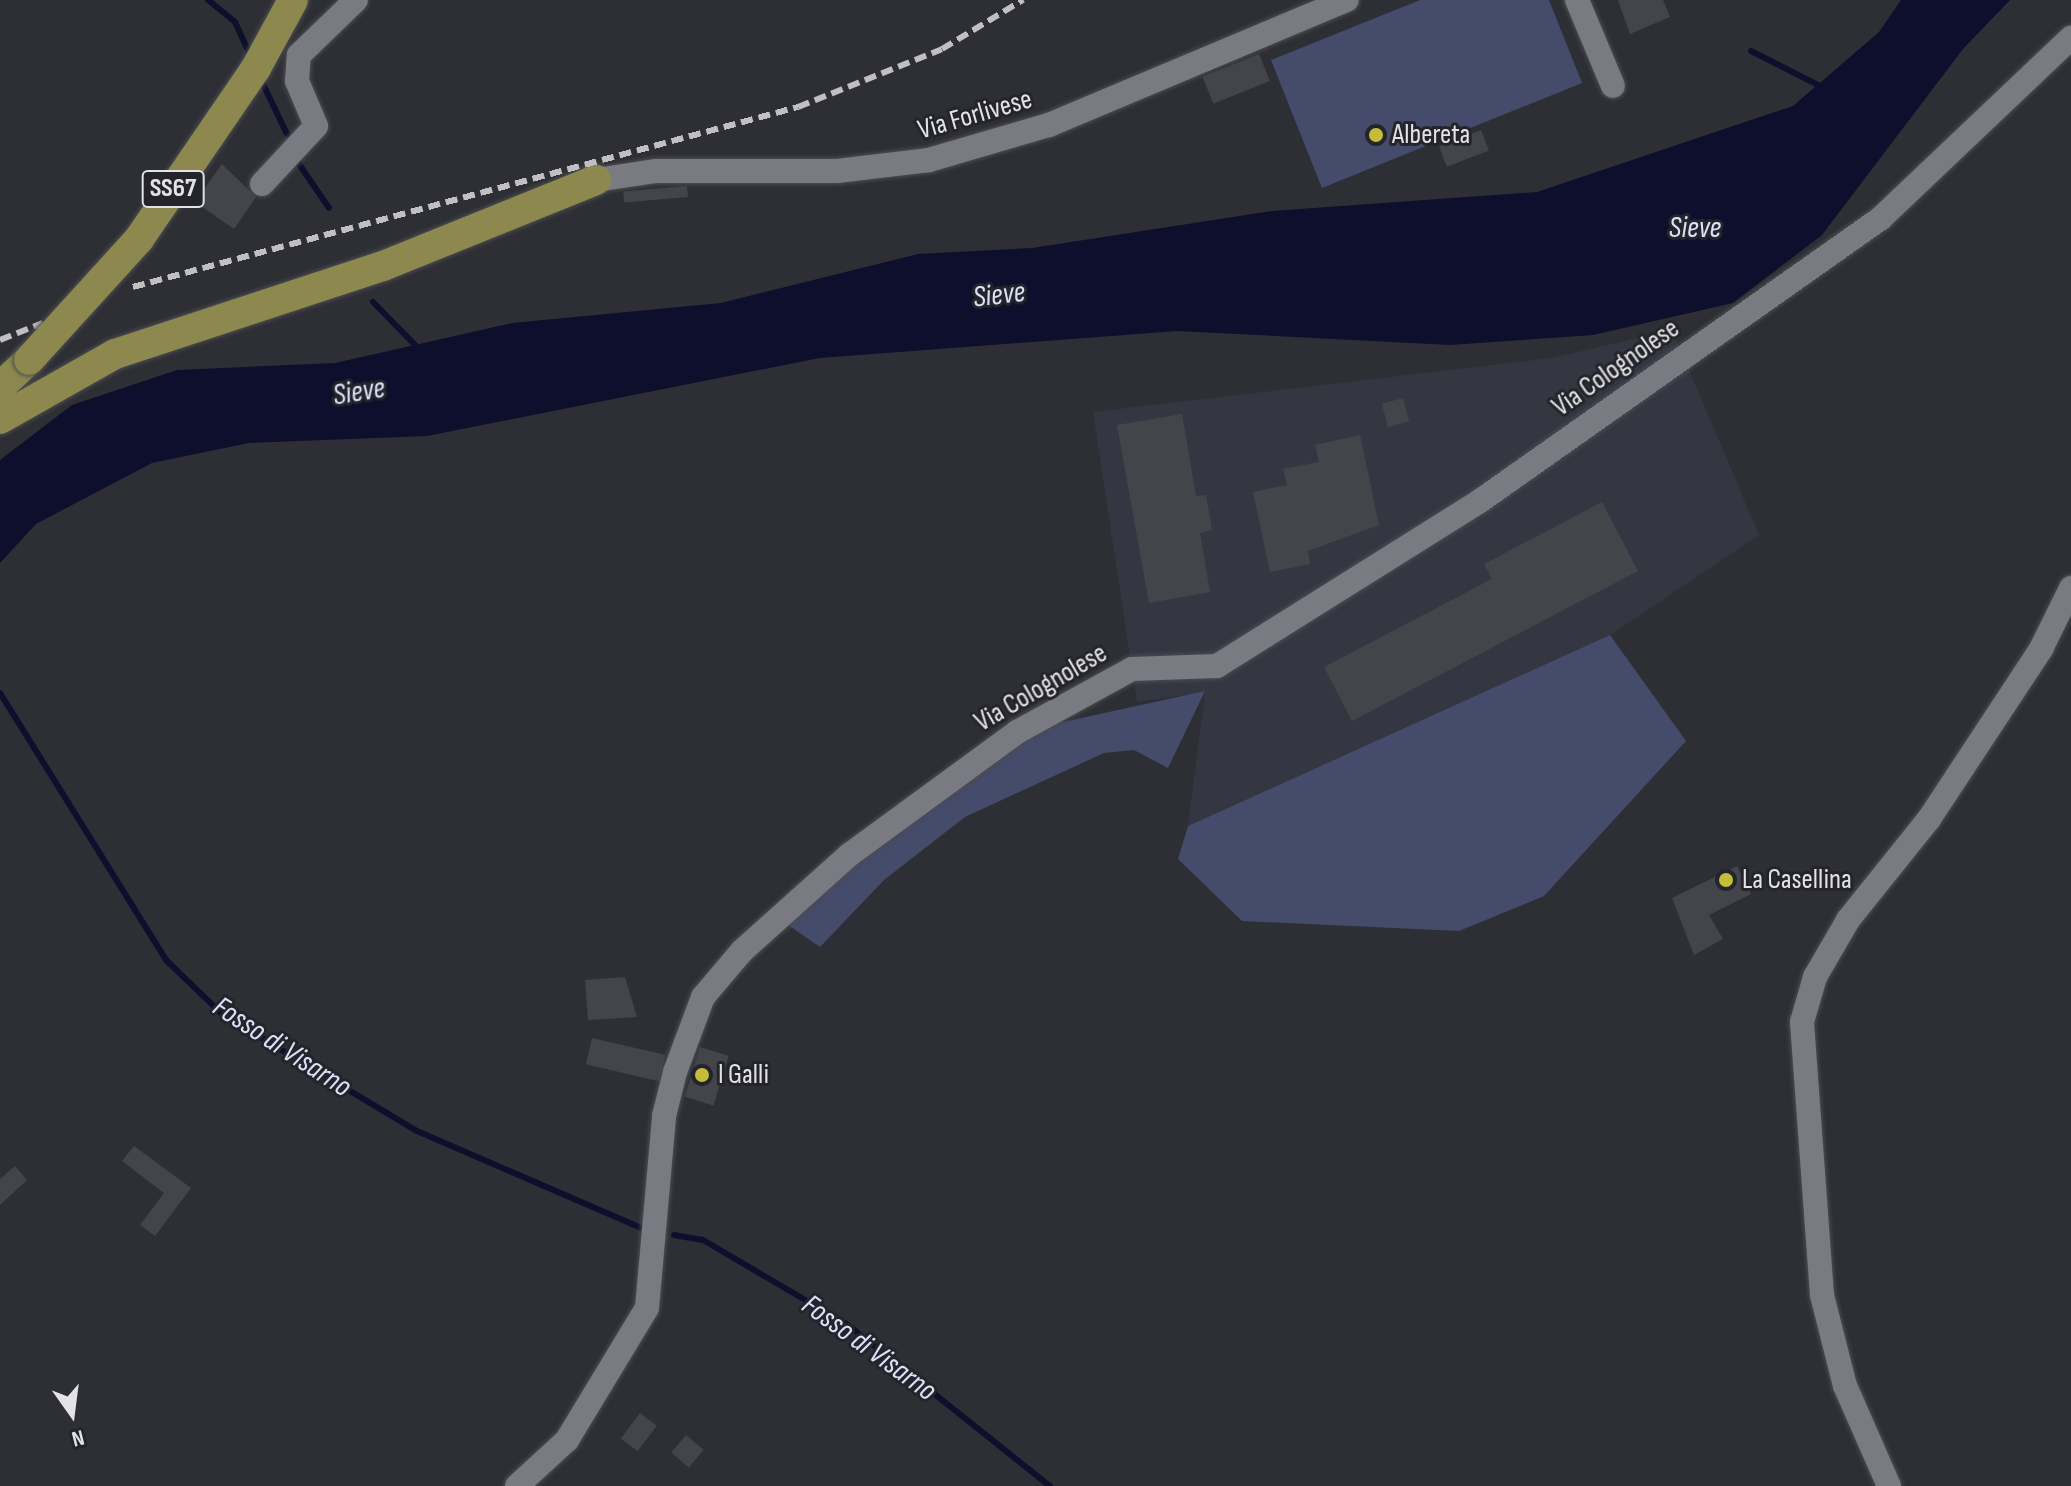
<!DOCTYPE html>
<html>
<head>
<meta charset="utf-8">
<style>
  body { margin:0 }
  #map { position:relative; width:2071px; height:1486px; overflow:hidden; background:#2e2f34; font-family:"Sofia Sans Condensed",sans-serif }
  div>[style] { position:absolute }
  .built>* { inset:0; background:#343742 }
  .green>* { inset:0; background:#454b6a }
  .water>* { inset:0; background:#0d0f2d }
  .stream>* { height:6px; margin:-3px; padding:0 3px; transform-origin:3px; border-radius:3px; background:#0d0f2d }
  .building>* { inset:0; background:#44454b; transform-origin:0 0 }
  .roads { filter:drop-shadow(0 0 2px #4b4c51) drop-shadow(0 0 2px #4b4c51) }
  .minor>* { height:24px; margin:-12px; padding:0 12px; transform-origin:12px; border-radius:12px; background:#7a7b82 }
  .major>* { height:30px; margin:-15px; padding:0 15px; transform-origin:15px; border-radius:15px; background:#8d894e }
  .rail>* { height:6px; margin-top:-3px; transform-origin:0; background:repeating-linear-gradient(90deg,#c0c0c4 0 12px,transparent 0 18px) }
  .bridges { filter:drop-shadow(0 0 2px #4b4c51) drop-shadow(0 0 2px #4b4c51) }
  .major-bridge>* { height:30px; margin:-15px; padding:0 15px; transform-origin:15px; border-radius:15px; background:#8d894e }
  .dots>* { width:22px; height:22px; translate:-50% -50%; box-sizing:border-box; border:4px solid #24252a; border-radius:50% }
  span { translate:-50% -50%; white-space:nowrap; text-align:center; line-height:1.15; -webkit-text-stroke:6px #24252a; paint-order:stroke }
  .shield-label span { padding:2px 6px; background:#24252a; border:2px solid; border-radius:6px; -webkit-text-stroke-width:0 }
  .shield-label { font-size:26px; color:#e3e3e7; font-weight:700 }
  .street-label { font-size:28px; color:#e3e3e7 }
  .poi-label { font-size:28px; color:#e3e3e7 }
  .left { translate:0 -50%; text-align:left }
  .water-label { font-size:30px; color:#dce1fb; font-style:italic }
  .north { position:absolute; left:32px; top:1374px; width:80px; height:80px; -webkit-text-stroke:6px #24252a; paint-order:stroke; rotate:166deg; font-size:22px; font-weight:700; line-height:32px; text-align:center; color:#e3e3e7 }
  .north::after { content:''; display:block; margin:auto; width:28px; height:36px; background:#e3e3e7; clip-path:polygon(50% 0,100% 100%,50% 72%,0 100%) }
</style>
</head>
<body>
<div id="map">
  <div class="built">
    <i style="clip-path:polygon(1672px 330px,1759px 535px,1610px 635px,1188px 826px,1205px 692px,1137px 702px,1093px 412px,1552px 358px)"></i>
  </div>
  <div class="green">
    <i style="clip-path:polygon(1420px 0,1549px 0,1582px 83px,1322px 188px,1271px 60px)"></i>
    <i style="clip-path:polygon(1610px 635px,1686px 741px,1544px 896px,1459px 931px,1242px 921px,1178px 859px,1188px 826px)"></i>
    <i style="clip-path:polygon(1205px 691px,1168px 768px,1134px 750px,1104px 753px,965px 817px,884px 880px,820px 947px,778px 918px,1017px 732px)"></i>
  </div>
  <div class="water">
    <i style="clip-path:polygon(1901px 0,2010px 0,1963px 49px,1822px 235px,1733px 303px,1593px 335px,1450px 345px,1177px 331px,820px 358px,427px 436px,249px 443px,152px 463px,36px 524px,0 563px,0 460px,72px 405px,177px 370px,335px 363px,512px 323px,721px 303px,918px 254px,1032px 248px,1272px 211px,1537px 192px,1793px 106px,1879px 32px)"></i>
  </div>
  <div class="stream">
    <i style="left:208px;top:0;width:35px;rotate:39deg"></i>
    <i style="left:235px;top:22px;width:41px;rotate:65.3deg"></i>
    <i style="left:1751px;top:51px;width:75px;rotate:26.9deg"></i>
    <i style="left:261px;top:80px;width:60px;rotate:64.3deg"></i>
    <i style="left:299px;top:164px;width:53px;rotate:55.7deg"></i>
    <i style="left:373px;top:302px;width:60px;rotate:45.7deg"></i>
    <i style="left:0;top:693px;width:314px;rotate:58.1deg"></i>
    <i style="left:166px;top:960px;width:78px;rotate:44deg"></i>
    <i style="left:222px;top:1014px;width:227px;rotate:31deg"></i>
    <i style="left:417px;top:1131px;width:252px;rotate:23.4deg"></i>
    <i style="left:674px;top:1235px;width:29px;rotate:10deg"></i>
    <i style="left:703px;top:1240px;width:168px;rotate:30.4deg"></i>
    <i style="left:848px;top:1325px;width:258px;rotate:38.6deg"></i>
  </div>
  <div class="building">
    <i style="clip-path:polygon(1618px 0,1663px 0,1670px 17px,1630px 34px)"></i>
    <i style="left:1259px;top:54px;width:29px;height:61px;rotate:68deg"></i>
    <i style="left:1481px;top:130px;width:22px;height:45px;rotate:69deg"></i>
    <i style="clip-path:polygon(222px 164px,256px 197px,234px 229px,195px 202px)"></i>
    <i style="left:687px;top:186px;width:11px;height:64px;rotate:85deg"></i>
    <i style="left:1403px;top:398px;width:24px;height:22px;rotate:75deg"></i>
    <i style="clip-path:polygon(1182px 414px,1196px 496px,1206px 495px,1212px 530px,1200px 533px,1210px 592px,1149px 603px,1117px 425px)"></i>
    <i style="clip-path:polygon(1360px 435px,1379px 525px,1308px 551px,1310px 564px,1270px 572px,1253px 492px,1287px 485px,1283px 469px,1319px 462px,1315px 445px)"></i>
    <i style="clip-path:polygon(1602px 502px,1638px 571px,1352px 721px,1324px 667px,1492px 579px,1484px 564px)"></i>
    <i style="clip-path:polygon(1737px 866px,1751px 894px,1709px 915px,1723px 939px,1694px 955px,1672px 898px)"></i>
    <i style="clip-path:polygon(625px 977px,637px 1017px,588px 1020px,585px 980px)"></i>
    <i style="left:592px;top:1038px;width:75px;height:27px;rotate:13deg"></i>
    <i style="left:700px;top:1047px;width:30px;height:52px;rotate:17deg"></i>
    <i style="clip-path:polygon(134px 1146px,191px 1188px,155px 1236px,140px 1225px,164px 1193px,122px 1161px)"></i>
    <i style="clip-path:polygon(15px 1166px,27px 1180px,0 1205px,0 1179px)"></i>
    <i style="left:640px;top:1413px;width:21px;height:32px;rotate:37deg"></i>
    <i style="left:686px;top:1435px;width:23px;height:23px;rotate:40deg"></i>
  </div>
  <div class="roads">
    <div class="minor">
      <i style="left:1577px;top:0;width:93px;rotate:67.3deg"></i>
      <i style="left:596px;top:180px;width:61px;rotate:-8.5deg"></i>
      <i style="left:656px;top:171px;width:181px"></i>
      <i style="left:837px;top:171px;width:93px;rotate:-6.8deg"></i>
      <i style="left:929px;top:160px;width:125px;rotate:-16.3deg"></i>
      <i style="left:1049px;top:125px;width:323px;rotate:-22.8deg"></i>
      <i style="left:262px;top:184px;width:79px;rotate:-47deg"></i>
      <i style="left:316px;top:126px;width:49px;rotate:-112.9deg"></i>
      <i style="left:297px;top:81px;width:26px;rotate:-86deg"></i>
      <i style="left:299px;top:55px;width:79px;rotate:-44deg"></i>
      <i style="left:517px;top:1486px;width:68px;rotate:-42.6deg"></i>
      <i style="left:567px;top:1440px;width:154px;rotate:-58.8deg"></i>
      <i style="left:647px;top:1308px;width:193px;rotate:-84.9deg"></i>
      <i style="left:664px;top:1116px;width:45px;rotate:-76deg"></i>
      <i style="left:675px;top:1072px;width:80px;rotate:-69.5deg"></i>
      <i style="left:703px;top:997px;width:60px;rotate:-49.7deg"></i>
      <i style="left:742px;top:951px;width:144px;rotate:-41.9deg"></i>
      <i style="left:849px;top:855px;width:208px;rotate:-36.2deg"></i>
      <i style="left:1017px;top:732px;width:131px;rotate:-28.7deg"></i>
      <i style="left:1132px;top:669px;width:85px;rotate:-2deg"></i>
      <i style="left:1217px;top:666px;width:310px;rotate:-32.1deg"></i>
      <i style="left:1480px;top:501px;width:491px;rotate:-35.2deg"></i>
      <i style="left:1881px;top:218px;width:262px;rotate:-43.5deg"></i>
      <i style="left:1889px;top:1486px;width:109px;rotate:-113.7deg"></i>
      <i style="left:1845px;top:1386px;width:94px;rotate:-104.2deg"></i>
      <i style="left:1822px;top:1295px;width:274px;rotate:-94.2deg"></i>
      <i style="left:1802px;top:1022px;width:47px;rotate:-73.9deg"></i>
      <i style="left:1815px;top:977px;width:66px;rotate:-59.9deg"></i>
      <i style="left:1848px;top:920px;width:129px;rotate:-51.3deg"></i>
      <i style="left:1929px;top:819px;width:204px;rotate:-56.6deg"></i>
      <i style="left:2041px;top:649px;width:68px;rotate:-63.8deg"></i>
    </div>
    <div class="major">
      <i style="left:0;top:387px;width:40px;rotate:-43deg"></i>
      <i style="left:0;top:419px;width:132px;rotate:-29.5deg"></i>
      <i style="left:115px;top:354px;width:282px;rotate:-18.2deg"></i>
      <i style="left:383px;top:266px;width:230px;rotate:-22deg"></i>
    </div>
  </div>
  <div class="rail">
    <i style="left:133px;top:287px;width:689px;rotate:-15.15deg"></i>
    <i style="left:798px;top:107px;width:155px;rotate:-21.9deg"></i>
    <i style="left:942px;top:49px;width:95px;rotate:-31.2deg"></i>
    <i style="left:0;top:340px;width:46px;rotate:-21.6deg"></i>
  </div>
  <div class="bridges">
    <div class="major-bridge">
      <i style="left:29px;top:360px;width:164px;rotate:-47.7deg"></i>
      <i style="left:139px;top:239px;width:207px;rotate:-55.6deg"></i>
      <i style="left:256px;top:68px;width:77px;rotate:-61.4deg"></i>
    </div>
  </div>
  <div class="dots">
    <i style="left:1376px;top:135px;background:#c6bc3c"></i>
    <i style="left:1726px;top:880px;background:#c6bc3c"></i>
    <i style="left:702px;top:1075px;background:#c6bc3c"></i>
  </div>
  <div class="shield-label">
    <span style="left:173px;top:189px">SS67</span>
  </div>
  <div class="street-label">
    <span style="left:975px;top:115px;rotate:-16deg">Via Forlivese</span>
    <span style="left:1616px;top:368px;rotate:-35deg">Via Colognolese</span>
    <span style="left:1041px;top:688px;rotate:-30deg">Via Colognolese</span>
  </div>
  <div class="poi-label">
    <span class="left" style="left:1392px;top:135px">Albereta</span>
    <span class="left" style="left:1742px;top:880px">La Casellina</span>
    <span class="left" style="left:718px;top:1075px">I Galli</span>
  </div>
  <div class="water-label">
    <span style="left:1695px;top:228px">Sieve</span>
    <span style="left:999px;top:295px;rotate:-7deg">Sieve</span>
    <span style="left:359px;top:392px;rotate:-9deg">Sieve</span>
    <span style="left:282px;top:1047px;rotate:33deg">Fosso di Visarno</span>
    <span style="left:869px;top:1348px;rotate:36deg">Fosso di Visarno</span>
  </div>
  <div class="north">N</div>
</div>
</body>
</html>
